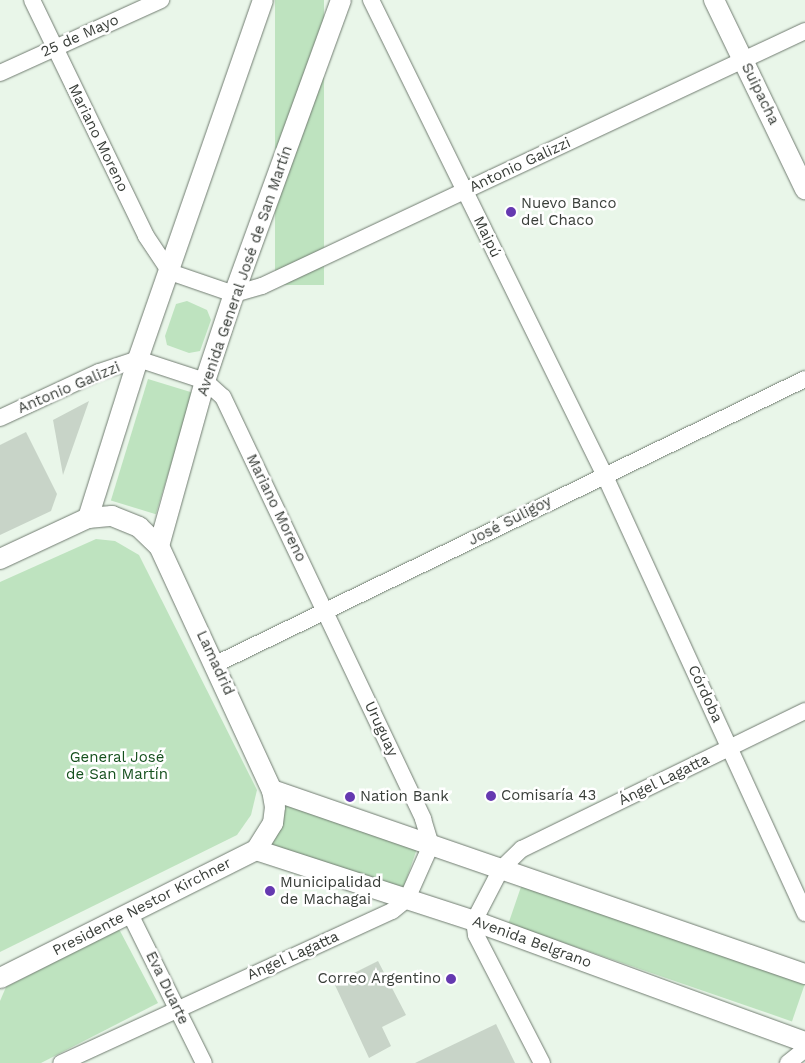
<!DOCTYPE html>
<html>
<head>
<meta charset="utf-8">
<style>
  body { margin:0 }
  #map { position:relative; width:805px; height:1063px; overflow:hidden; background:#e9f6e9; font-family:"Work Sans",sans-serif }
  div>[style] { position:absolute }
  .green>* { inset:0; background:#bee3bf; transform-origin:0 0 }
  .building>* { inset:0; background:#c8d4c8 }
  .roads { filter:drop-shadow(0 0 1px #717c71) drop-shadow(0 0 1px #717c71) }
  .minor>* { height:16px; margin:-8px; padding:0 8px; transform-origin:8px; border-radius:8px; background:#fff }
  .tertiary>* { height:20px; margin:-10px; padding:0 10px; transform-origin:10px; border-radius:10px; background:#fff }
  .dots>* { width:14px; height:14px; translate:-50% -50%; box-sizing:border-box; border:2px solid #fff; border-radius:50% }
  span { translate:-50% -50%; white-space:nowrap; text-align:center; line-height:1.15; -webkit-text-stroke:5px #fff; paint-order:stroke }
  .street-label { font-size:15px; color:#393e39 }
  .poi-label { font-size:15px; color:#393e39 }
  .left { translate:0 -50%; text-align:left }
  .right { translate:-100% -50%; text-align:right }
  .park-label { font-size:15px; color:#15501d }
</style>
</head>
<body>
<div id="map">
  <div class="green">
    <i style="left:275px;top:0;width:49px;height:285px"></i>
    <i style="clip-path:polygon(187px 301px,207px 310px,211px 320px,200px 351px,189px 353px,167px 345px,165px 336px,176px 304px)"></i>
    <i style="left:148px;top:379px;width:47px;height:127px;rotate:17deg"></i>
    <i style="clip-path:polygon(96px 539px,115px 541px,139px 555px,257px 790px,251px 815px,237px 835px,0 952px,0 582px)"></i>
    <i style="left:286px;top:805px;width:138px;height:42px;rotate:19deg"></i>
    <i style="left:522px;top:884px;width:300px;height:42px;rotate:19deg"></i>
    <i style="clip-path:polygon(119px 929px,158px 1003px,41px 1063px,0 1063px,0 1001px,6px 987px)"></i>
  </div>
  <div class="building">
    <i style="clip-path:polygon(89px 401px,63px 475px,53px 420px)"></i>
    <i style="clip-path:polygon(26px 432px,57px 494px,51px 511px,0 535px,0 445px)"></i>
    <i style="clip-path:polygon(378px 961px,406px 1015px,382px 1027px,391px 1046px,369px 1058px,334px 983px)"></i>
    <i style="clip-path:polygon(496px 1024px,515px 1063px,415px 1063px)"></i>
  </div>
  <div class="roads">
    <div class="minor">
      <i style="left:32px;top:0;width:262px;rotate:64.2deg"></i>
      <i style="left:146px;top:236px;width:43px;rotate:56.3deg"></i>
      <i style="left:170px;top:272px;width:68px;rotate:19deg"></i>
      <i style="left:234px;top:294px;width:29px;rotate:-16deg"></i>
      <i style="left:262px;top:286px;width:600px;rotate:-25.16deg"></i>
      <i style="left:371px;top:0;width:528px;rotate:63.82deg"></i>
      <i style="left:604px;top:474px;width:483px;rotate:65.4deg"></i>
      <i style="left:0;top:73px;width:177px;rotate:-24.4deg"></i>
      <i style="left:0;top:418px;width:109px;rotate:-24.9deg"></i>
      <i style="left:99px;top:372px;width:41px;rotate:-18.4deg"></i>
      <i style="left:138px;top:359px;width:71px;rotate:18.2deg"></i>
      <i style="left:205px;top:381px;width:24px;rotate:42deg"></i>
      <i style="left:223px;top:397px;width:467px;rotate:64.6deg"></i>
      <i style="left:423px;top:819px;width:27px;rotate:73deg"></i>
      <i style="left:431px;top:845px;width:59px;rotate:114deg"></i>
      <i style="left:407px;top:899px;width:19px;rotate:141deg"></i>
      <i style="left:392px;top:911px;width:364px;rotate:155.3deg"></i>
      <i style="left:216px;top:664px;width:654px;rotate:-25.82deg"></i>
      <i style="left:130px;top:914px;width:166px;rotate:63.6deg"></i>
      <i style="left:542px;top:1063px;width:144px;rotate:-117.3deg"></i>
      <i style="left:476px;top:935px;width:14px;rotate:-98deg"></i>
      <i style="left:474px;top:921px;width:59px;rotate:-62.6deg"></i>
      <i style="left:501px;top:869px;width:29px;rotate:-44deg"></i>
      <i style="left:522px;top:849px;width:315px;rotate:-26deg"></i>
      <i style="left:788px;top:1063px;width:22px;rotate:-39deg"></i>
    </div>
    <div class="tertiary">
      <i style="left:714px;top:0;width:210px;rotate:64.3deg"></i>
      <i style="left:88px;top:518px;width:167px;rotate:-72.5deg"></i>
      <i style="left:138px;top:359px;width:380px;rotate:-70.8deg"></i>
      <i style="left:159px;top:546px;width:171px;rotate:-74.4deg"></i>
      <i style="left:205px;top:381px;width:92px;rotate:-71.6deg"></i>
      <i style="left:234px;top:294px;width:313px;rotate:-70deg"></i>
      <i style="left:0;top:559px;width:97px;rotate:-25deg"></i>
      <i style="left:88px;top:518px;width:24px;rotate:-5deg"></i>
      <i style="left:112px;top:516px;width:29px;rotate:22deg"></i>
      <i style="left:139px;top:527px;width:28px;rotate:44deg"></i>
      <i style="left:159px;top:546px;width:269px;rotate:65.2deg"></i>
      <i style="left:272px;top:790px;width:17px;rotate:80deg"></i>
      <i style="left:275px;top:807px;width:16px;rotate:97deg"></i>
      <i style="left:273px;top:823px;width:32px;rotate:122deg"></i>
      <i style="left:256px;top:850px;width:286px;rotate:153.4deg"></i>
      <i style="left:272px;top:790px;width:564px;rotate:19.05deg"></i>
      <i style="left:256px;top:850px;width:229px;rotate:18deg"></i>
      <i style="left:474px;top:921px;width:352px;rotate:20.1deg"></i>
    </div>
  </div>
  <div class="dots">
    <i style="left:511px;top:212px;background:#6539b0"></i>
    <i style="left:491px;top:796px;background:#6539b0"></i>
    <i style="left:350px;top:797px;background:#6539b0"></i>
    <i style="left:270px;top:891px;background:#6539b0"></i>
    <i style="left:451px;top:979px;background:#6539b0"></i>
  </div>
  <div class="street-label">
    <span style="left:80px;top:36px;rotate:-24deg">25 de Mayo</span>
    <span style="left:760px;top:94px;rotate:64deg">Suipacha</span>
    <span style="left:98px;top:138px;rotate:64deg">Mariano Moreno</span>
    <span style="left:520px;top:165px;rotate:-25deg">Antonio Galizzi</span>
    <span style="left:487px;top:237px;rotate:64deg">Maipú</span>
    <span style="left:245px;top:271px;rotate:-71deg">Avenida General José de San Martín</span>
    <span style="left:69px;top:388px;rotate:-23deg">Antonio Galizzi</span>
    <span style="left:276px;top:508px;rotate:64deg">Mariano Moreno</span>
    <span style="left:510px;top:521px;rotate:-27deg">José Suligoy</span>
    <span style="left:215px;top:663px;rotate:65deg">Lamadrid</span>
    <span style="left:705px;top:694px;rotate:65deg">Córdoba</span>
    <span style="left:381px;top:729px;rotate:65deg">Uruguay</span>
    <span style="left:664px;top:780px;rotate:-26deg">Ángel Lagatta</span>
    <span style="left:142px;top:907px;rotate:-27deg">Presidente Nestor Kirchner</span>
    <span style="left:532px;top:942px;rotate:20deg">Avenida Belgrano</span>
    <span style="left:293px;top:956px;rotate:-24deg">Angel Lagatta</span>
    <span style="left:167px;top:988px;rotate:64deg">Eva Duarte</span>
  </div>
  <div class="poi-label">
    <span class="left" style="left:521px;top:212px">Nuevo Banco<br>del Chaco</span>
    <span class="left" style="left:501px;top:796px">Comisaría 43</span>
    <span class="left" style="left:360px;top:797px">Nation Bank</span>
    <span class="left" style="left:280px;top:891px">Municipalidad<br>de Machagai</span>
    <span class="right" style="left:441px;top:979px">Correo Argentino</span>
  </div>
  <div class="park-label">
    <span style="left:117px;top:766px">General José<br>de San Martín</span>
  </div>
</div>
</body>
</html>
